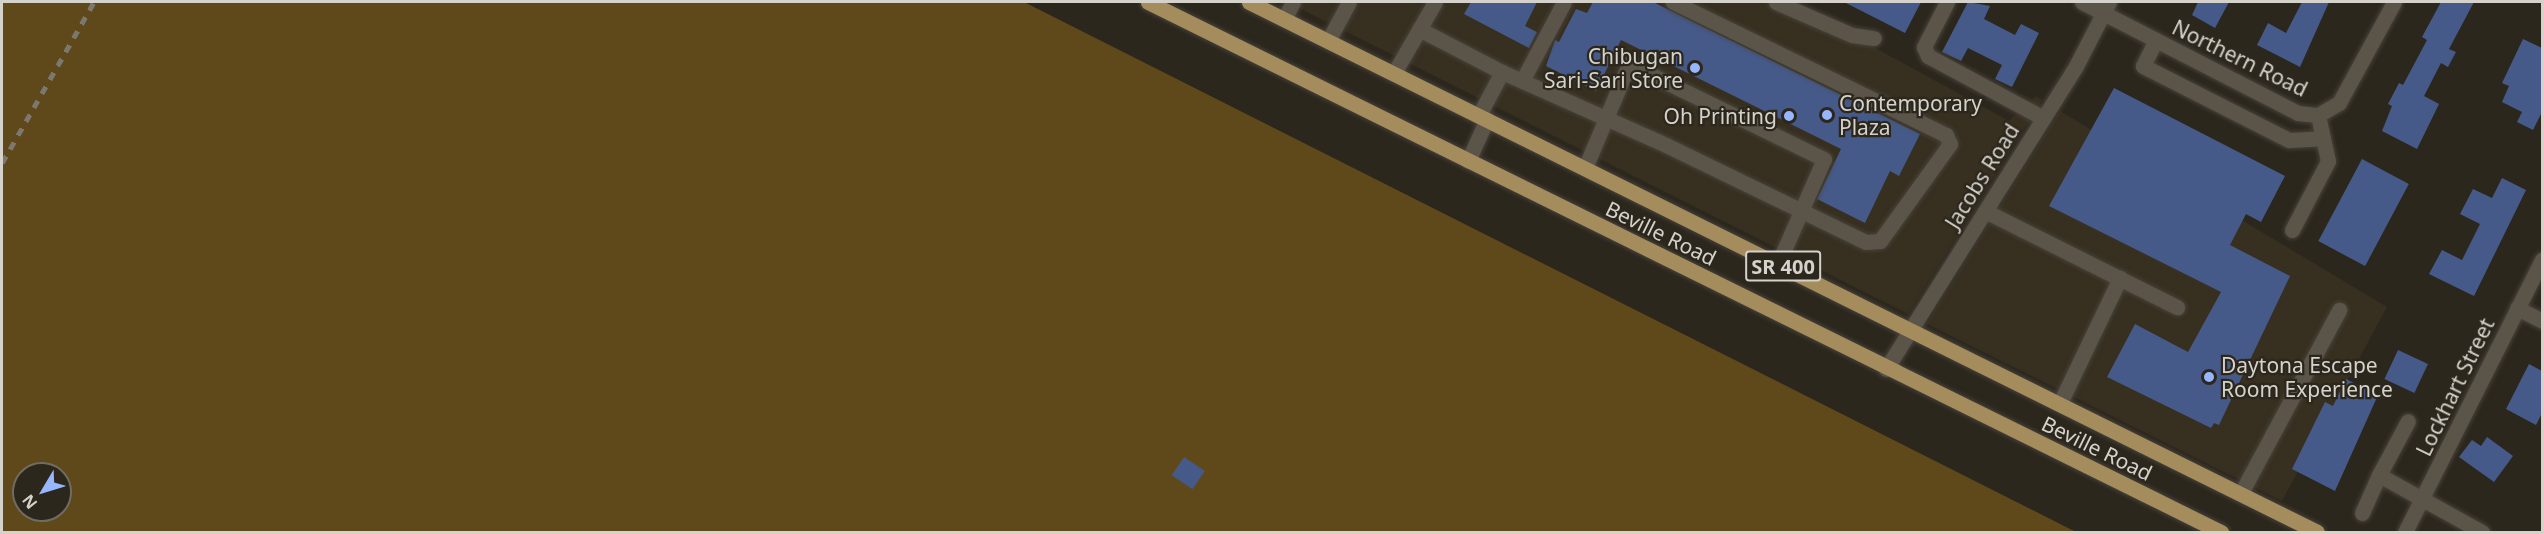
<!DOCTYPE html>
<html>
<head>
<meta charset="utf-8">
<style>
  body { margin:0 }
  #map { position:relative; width:2544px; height:534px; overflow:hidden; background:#2c271d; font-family:"Noto Sans",sans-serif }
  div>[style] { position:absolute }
  .built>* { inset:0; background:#372f1f }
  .green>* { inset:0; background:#5f491b }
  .building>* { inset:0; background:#465a89; transform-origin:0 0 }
  .roads { filter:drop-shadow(0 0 2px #46423a) drop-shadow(0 0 2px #46423a) }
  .minor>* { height:15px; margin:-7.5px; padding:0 7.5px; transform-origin:7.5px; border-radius:7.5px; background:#5a5449 }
  .major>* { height:15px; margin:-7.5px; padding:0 7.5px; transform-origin:7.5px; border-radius:7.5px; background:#a58c5d }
  .rail>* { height:4.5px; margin-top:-2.25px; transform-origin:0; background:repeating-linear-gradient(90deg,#7c786f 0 8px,transparent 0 16px) }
  .dots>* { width:16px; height:16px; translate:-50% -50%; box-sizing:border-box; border:3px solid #2c271d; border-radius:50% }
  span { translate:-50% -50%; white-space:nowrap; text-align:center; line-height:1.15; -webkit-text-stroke:4.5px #2c271d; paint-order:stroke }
  .shield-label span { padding:2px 4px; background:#2c271d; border:2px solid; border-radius:4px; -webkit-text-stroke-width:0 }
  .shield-label { font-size:20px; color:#d5d2cb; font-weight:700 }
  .poi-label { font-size:21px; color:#d5d2cb }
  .right { translate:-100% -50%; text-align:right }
  .left { translate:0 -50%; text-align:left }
  .street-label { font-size:21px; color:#d5d2cb }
  .frame { position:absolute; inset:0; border:3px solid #d5d2cb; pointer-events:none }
  .north { position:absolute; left:12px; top:462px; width:60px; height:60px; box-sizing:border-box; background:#2c271d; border:2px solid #706b63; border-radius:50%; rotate:232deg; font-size:16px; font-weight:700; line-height:24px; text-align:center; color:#d5d2cb }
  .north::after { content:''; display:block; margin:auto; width:21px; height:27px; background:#97b6fd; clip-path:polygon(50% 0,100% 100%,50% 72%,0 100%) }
</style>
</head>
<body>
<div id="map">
  <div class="built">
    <i style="clip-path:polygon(1287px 2px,1791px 2px,2009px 121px,2036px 96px,2042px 100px,1908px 314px)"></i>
    <i style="clip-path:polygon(2060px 111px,2387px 307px,2282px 501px,1927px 324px)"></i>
  </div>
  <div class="green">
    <i style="clip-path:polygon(evenodd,2px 2px,1024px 2px,2076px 532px,2px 532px,2px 2px,24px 474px,60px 474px,60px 510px,24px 510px,24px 474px)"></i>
  </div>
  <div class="building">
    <i style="clip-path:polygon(1471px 2px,1537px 2px,1525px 26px,1537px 32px,1529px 48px,1464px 14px)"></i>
    <i style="clip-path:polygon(1593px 2px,1653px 2px,1920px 134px,1899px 176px,1890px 171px,1865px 223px,1817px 199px,1841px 149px,1621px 40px,1596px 91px,1546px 66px,1555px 40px,1559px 42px,1576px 9px,1587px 13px)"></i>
    <i style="clip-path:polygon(1844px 2px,1921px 2px,1905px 33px)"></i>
    <i style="clip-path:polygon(1968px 2px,1990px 6px,1984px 19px,2015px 35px,2021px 24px,2039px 33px,2012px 87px,1995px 79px,2002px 65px,1968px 48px,1961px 61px,1942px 52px)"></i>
    <i style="clip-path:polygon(2198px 2px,2229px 2px,2215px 28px,2192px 15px)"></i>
    <i style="clip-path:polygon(2302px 2px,2329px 2px,2300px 67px,2257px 45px,2268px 23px,2286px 33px)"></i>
    <i style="clip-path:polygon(2441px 2px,2474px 2px,2449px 49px,2456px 52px,2448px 67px,2441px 63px,2424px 96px,2439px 104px,2417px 149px,2382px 131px,2392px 106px,2388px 104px,2399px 83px,2403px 85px,2427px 40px,2422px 37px)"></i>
    <i style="clip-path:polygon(2523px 39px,2542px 48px,2542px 112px,2533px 130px,2517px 122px,2522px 112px,2502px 102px,2509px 86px,2502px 83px)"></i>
    <i style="clip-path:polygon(2114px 88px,2285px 176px,2261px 222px,2246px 214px,2230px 245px,2290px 276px,2219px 425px,2214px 423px,2211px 428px,2107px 377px,2135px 324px,2188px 352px,2221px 292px,2049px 206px)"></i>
    <i style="left:2362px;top:159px;width:53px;height:93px;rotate:28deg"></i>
    <i style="clip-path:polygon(2502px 178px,2526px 190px,2474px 296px,2429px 274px,2442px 250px,2462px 260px,2480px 224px,2460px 214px,2473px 189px,2492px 198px)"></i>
    <i style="left:2398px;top:350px;width:33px;height:32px;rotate:25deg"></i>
    <i style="clip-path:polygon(2529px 364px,2542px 371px,2542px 413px,2536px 425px,2506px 409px)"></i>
    <i style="clip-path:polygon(2346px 379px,2378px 395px,2335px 491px,2292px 469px,2325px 402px,2333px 406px)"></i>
    <i style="clip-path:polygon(2487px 437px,2513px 456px,2494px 482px,2459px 457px,2472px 440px,2481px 446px)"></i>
    <i style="left:1184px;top:457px;width:25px;height:22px;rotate:34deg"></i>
  </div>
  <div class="roads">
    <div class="minor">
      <i style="left:1776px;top:2px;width:83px;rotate:23.5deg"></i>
      <i style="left:1852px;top:35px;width:22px;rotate:8deg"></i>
      <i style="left:1947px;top:2px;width:51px;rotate:117.1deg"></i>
      <i style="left:1924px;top:47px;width:10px;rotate:66deg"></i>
      <i style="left:1928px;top:56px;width:131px;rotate:28.3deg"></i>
      <i style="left:2082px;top:2px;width:243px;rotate:27.2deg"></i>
      <i style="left:2298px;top:113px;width:20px;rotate:6deg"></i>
      <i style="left:1284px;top:19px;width:19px;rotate:-62deg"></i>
      <i style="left:1419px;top:29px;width:93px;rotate:27.4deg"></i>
      <i style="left:1502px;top:72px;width:180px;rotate:24deg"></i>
      <i style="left:1666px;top:145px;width:222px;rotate:25.9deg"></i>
      <i style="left:1866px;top:242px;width:14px;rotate:-4deg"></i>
      <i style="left:1880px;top:241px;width:120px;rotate:-54.2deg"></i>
      <i style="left:1950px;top:144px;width:10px;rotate:-114deg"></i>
      <i style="left:1946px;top:135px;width:304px;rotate:-154deg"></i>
      <i style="left:2156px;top:40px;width:29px;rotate:117deg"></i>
      <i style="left:2143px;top:66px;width:164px;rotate:26.9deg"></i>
      <i style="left:2289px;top:140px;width:34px;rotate:-3deg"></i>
      <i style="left:1328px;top:41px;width:44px;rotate:-61.7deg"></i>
      <i style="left:1394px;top:73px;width:82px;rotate:-60deg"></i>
      <i style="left:1522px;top:81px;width:89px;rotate:-62deg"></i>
      <i style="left:1479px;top:115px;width:49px;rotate:-61.9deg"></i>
      <i style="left:2318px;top:115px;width:24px;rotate:-30deg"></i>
      <i style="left:2339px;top:103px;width:115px;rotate:-61.4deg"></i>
      <i style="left:1468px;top:161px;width:46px;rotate:-65.7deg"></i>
      <i style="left:1585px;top:168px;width:113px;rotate:-67.1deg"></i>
      <i style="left:1629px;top:64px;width:217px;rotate:26deg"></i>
      <i style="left:1824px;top:159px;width:115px;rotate:113.7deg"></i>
      <i style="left:1985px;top:211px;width:215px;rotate:26.6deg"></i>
      <i style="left:2292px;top:230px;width:78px;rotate:-62.4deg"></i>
      <i style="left:2328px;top:161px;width:47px;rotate:-102.3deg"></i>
      <i style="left:2517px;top:308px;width:28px;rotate:27deg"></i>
      <i style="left:1886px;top:369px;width:358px;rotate:-57.9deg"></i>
      <i style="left:2076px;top:66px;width:72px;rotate:-62.7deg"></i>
      <i style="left:2060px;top:403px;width:139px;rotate:-64.4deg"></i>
      <i style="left:2379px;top:475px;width:61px;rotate:-61.8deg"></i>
      <i style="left:2241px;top:493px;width:208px;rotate:-61.8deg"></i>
      <i style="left:2362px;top:513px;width:42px;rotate:-65.9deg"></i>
      <i style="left:2379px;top:475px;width:118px;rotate:29deg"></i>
      <i style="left:2405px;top:532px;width:305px;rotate:-63.3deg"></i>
    </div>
    <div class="major">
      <i style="left:1148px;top:2px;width:1197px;rotate:26.29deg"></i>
      <i style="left:1249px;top:2px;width:1192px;rotate:26.39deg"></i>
    </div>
  </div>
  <div class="rail">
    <i style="left:2px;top:163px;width:185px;rotate:-60.3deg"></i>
  </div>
  <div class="dots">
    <i style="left:1695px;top:68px;background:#97b6fd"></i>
    <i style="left:1827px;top:115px;background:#97b6fd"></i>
    <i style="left:1789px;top:116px;background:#97b6fd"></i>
    <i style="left:2209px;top:377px;background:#97b6fd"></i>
  </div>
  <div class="shield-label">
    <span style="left:1783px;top:266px">SR 400</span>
  </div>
  <div class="poi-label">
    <span class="right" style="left:1683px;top:68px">Chibugan<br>Sari-Sari Store</span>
    <span class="left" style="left:1839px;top:115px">Contemporary<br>Plaza</span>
    <span class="right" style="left:1777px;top:116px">Oh Printing</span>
    <span class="left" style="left:2221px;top:377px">Daytona Escape<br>Room Experience</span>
  </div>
  <div class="street-label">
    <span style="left:2240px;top:58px;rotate:26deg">Northern Road</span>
    <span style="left:1982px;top:176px;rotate:-58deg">Jacobs Road</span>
    <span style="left:1661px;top:233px;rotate:26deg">Beville Road</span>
    <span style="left:2455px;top:387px;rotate:-64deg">Lockhart Street</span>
    <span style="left:2097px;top:448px;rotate:26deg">Beville Road</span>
  </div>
  <div class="frame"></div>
  <div class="north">N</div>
</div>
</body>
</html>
